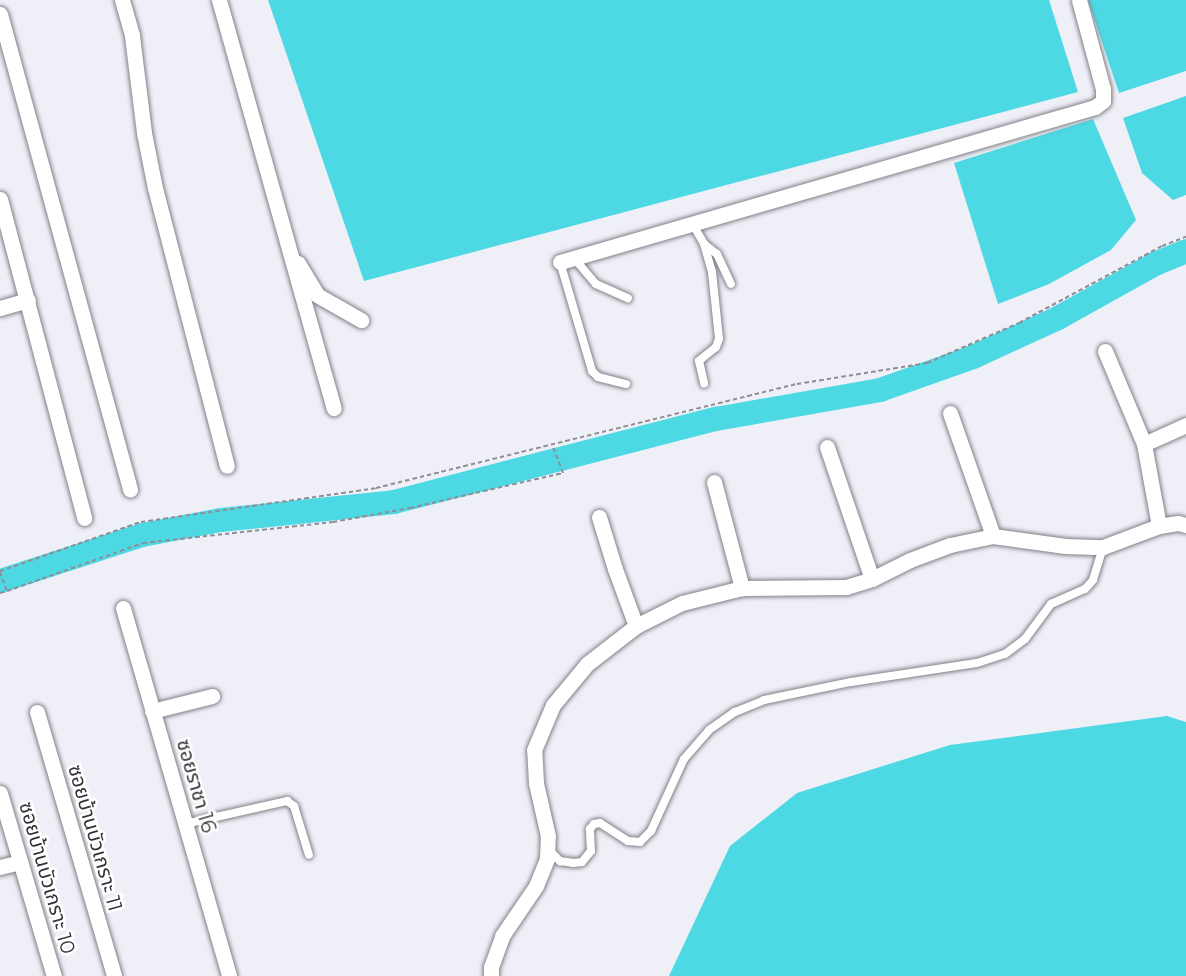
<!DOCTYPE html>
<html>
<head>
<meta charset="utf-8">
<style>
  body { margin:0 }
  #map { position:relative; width:1186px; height:976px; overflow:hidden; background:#eeeff7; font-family:Montserrat,"Noto Sans Thai",sans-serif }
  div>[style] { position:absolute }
  .water>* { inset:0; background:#4cd9e4 }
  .river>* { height:24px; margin:-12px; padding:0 12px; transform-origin:12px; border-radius:12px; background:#4cd9e4 }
  .path>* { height:2px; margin-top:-1px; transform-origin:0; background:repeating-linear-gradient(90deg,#8e8e94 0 4.5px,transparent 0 7.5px) }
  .roads { filter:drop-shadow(0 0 2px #818188) drop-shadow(0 0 2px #818188) }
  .service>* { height:8px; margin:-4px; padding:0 4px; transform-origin:4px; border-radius:4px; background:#fff }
  .minor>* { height:15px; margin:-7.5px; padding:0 7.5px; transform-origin:7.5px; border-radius:7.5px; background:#fff }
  span { translate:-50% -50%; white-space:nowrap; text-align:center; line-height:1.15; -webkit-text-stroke:5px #fff; paint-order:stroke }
  .street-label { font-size:20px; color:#333336 }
</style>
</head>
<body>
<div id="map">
  <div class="water">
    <i style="clip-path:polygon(268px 0,1049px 0,1078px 92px,364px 281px)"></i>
    <i style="clip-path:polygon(1088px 0,1186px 0,1186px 71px,1119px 93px)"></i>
    <i style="clip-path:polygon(1186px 96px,1186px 195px,1173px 200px,1142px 173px,1123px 118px)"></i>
    <i style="clip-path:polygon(1093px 119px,1136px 220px,1111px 250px,1049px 284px,998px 304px,954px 163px)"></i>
    <i style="clip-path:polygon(1167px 716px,1186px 722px,1186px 976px,669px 976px,730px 846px,797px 793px,950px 745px)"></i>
  </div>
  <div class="river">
    <i style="left:0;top:581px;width:149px;rotate:-17.9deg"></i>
    <i style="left:142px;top:535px;width:80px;rotate:-10.8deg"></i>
    <i style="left:221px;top:520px;width:174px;rotate:-5.9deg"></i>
    <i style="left:394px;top:502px;width:333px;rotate:-14.5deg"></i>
    <i style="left:716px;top:419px;width:167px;rotate:-10deg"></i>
    <i style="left:880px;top:390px;width:99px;rotate:-19.5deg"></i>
    <i style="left:973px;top:357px;width:94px;rotate:-24.6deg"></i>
    <i style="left:1058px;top:318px;width:113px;rotate:-29.1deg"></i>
    <i style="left:1157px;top:263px;width:31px;rotate:-22deg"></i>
  </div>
  <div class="path">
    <i style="left:0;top:571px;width:149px;rotate:-19.2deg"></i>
    <i style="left:141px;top:522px;width:237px;rotate:-8.2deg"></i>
    <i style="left:376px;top:488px;width:434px;rotate:-13.9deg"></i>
    <i style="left:797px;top:384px;width:132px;rotate:-9.2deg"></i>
    <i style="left:927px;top:363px;width:100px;rotate:-23.5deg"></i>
    <i style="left:1019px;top:323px;width:162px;rotate:-28.3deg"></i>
    <i style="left:1162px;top:246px;width:26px;rotate:-21deg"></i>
    <i style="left:0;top:572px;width:20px;rotate:70deg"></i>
    <i style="left:7px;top:591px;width:144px;rotate:-19.4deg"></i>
    <i style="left:143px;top:543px;width:191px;rotate:-6.3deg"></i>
    <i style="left:333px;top:522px;width:78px;rotate:-10.3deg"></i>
    <i style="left:410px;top:508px;width:157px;rotate:-12.9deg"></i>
    <i style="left:563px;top:473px;width:31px;rotate:-111deg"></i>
    <i style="left:0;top:593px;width:7px;rotate:-16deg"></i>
  </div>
  <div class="roads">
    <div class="service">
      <i style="left:692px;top:223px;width:24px;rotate:60deg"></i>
      <i style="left:704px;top:244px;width:29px;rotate:74deg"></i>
      <i style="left:712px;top:272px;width:67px;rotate:84deg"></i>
      <i style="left:719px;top:339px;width:9px;rotate:111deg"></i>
      <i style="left:716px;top:347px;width:22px;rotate:141deg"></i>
      <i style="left:699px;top:361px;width:23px;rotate:77deg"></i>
      <i style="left:704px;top:244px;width:16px;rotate:38deg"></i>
      <i style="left:717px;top:254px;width:33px;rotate:65deg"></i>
      <i style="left:574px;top:258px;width:34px;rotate:50deg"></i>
      <i style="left:596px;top:284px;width:35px;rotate:24deg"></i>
      <i style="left:560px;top:262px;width:114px;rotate:73.6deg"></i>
      <i style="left:592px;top:371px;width:8px;rotate:45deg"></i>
      <i style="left:598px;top:377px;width:29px;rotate:14deg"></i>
      <i style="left:185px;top:824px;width:105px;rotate:-12.7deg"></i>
      <i style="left:287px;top:801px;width:9px;rotate:36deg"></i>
      <i style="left:294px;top:806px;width:51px;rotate:73deg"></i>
      <i style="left:549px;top:850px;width:16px;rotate:45deg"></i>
      <i style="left:560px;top:861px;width:14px;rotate:8deg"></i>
      <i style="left:574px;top:863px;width:8px;rotate:-7deg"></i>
      <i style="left:582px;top:862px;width:14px;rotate:-51deg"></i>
      <i style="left:591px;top:851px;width:22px;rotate:-93deg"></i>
      <i style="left:590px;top:829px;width:6px;rotate:-51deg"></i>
      <i style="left:594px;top:824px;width:6px;rotate:-9deg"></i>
      <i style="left:600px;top:823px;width:33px;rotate:33deg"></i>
      <i style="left:628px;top:841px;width:12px;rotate:5deg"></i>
      <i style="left:640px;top:842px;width:16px;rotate:-45deg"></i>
      <i style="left:651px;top:831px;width:79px;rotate:-65.4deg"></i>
      <i style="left:684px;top:759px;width:38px;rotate:-49deg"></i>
      <i style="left:709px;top:730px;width:32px;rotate:-35deg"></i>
      <i style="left:735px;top:712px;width:31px;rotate:-22deg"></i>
      <i style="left:764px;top:700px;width:89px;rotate:-11.7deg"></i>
      <i style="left:851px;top:682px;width:127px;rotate:-8.6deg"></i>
      <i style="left:977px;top:663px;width:29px;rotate:-18deg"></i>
      <i style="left:1005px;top:654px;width:25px;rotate:-37deg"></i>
      <i style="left:1025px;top:639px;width:44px;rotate:-53.4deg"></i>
      <i style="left:1051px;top:604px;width:37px;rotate:-24deg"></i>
      <i style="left:1085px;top:589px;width:12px;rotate:-48deg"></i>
      <i style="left:1093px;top:580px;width:34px;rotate:-73deg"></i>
    </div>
    <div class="minor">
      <i style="left:122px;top:0;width:37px;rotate:74deg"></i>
      <i style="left:132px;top:36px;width:98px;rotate:82.9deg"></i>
      <i style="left:144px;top:133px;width:56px;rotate:78.7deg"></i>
      <i style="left:155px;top:188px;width:287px;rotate:75.5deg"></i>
      <i style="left:219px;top:0;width:424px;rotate:74.3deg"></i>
      <i style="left:0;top:14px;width:493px;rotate:74.7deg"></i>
      <i style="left:0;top:199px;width:330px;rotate:75.2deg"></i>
      <i style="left:560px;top:262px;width:557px;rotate:-16.16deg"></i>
      <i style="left:1095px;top:107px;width:10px;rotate:-37deg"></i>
      <i style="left:1103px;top:101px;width:12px;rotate:-90deg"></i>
      <i style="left:1103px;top:89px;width:92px;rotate:-105.1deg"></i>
      <i style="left:298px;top:263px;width:37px;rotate:59deg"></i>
      <i style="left:317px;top:295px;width:51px;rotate:29.6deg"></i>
      <i style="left:0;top:308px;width:29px;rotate:-16deg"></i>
      <i style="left:1105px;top:351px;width:101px;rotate:67.2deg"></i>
      <i style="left:1144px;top:444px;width:83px;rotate:79.6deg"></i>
      <i style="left:950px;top:413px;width:130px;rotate:70.7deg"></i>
      <i style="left:1144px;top:444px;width:46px;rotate:-24.3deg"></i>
      <i style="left:827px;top:447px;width:139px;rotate:71.2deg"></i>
      <i style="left:714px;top:482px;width:110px;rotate:75.2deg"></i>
      <i style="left:599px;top:517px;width:54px;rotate:72.9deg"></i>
      <i style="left:615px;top:569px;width:61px;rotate:69.8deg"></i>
      <i style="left:123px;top:608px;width:383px;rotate:73.9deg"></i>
      <i style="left:152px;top:711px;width:62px;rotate:-14deg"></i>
      <i style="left:37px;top:712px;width:275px;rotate:73.7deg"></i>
      <i style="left:0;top:793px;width:191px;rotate:73.6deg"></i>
      <i style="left:0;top:867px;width:21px;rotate:-14deg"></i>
      <i style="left:491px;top:976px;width:9px;rotate:-90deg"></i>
      <i style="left:491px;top:967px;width:33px;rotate:-70deg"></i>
      <i style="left:502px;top:936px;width:60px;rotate:-55.8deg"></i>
      <i style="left:536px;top:886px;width:29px;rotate:-68deg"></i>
      <i style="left:547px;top:859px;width:23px;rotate:-88deg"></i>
      <i style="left:548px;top:836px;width:54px;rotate:-102.8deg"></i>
      <i style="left:536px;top:783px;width:33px;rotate:-93deg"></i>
      <i style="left:534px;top:750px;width:49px;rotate:-67.1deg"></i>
      <i style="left:553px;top:705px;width:53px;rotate:-50.3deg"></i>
      <i style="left:587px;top:664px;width:62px;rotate:-37.8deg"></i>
      <i style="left:636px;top:626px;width:51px;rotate:-26.6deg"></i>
      <i style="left:682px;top:603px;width:62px;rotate:-14deg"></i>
      <i style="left:742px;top:588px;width:104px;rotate:-0.6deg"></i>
      <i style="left:846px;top:587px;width:27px;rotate:-17deg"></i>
      <i style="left:872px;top:579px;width:42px;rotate:-26.6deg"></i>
      <i style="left:910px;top:560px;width:43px;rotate:-20.6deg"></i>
      <i style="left:950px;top:545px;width:44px;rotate:-11.8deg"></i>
      <i style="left:993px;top:536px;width:73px;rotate:7.9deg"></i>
      <i style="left:1065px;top:546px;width:38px;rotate:2deg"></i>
      <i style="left:1103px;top:547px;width:60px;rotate:-20.6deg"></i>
      <i style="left:1159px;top:526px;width:19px;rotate:-9deg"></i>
      <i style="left:1178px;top:523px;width:8px;rotate:14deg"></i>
    </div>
  </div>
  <div class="street-label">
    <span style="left:196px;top:786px;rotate:74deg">ซอยราชา 16</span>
    <span style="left:95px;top:838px;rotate:74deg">ซอยบ้านบัวเกราะ 11</span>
    <span style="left:47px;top:878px;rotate:74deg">ซอยบ้านบัวเกราะ 10</span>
  </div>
</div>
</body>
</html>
